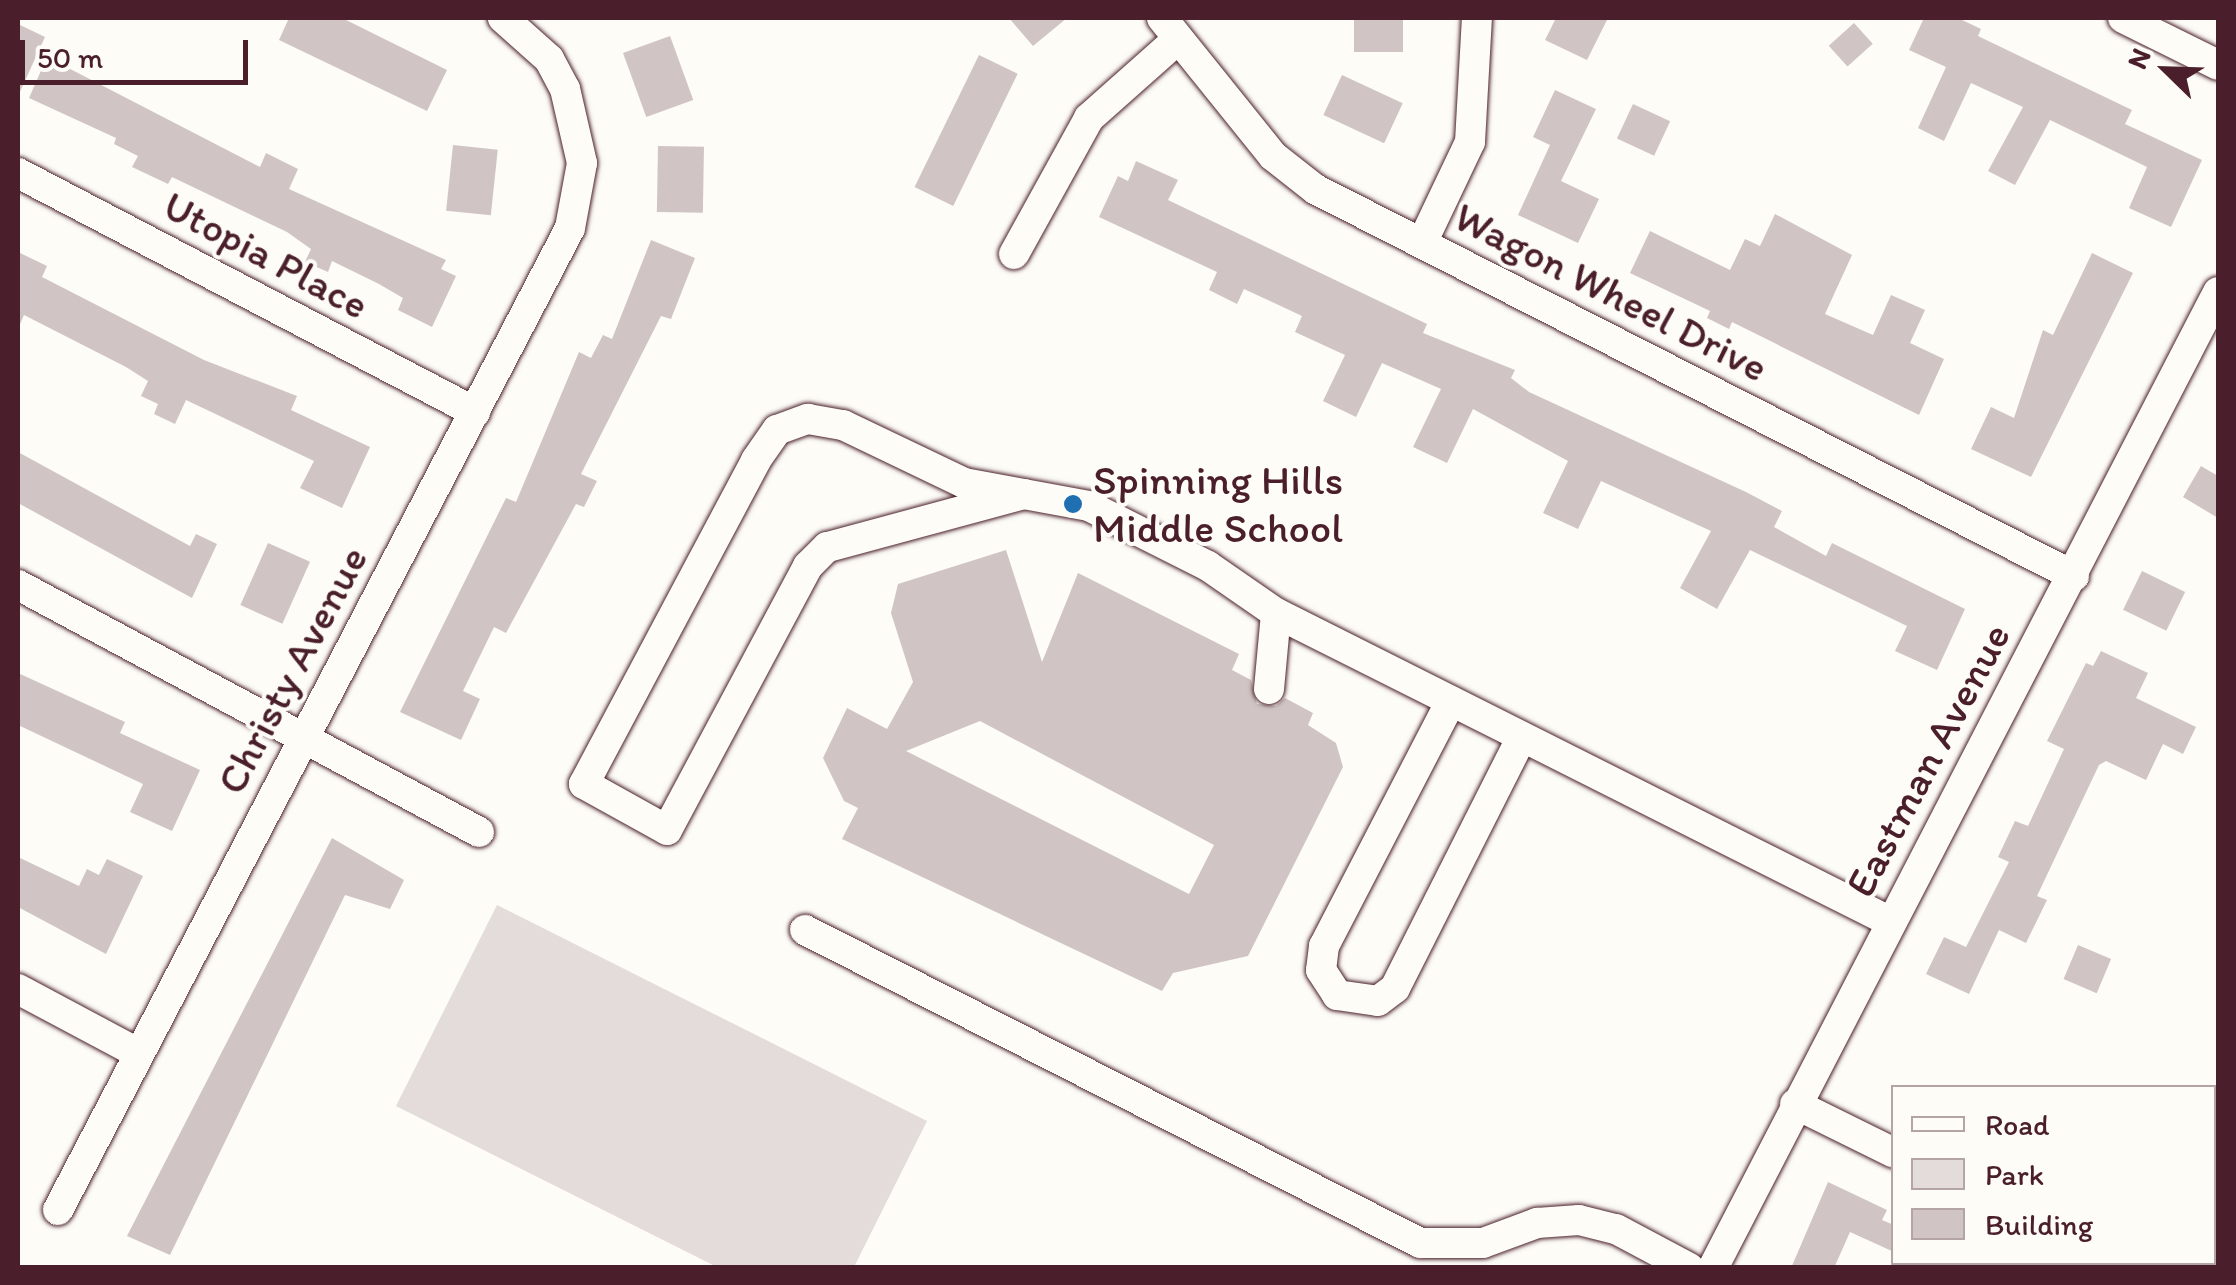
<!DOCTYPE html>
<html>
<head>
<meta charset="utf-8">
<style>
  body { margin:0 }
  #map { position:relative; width:2236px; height:1285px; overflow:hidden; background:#fdfcf7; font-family:Itim,sans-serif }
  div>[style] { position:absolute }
  .green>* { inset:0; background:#e3dcda }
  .building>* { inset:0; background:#d0c5c4; transform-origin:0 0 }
  .roads { filter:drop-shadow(0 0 2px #4a1f2b) drop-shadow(0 0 2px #4a1f2b) }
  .minor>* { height:30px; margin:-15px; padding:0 15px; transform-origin:15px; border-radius:15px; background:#fdfcf7 }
  .dots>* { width:28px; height:28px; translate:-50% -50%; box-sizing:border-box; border:5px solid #fdfcf7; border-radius:50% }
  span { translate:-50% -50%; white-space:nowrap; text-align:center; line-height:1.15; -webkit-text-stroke:8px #fdfcf7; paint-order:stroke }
  .street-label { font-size:42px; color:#4a1f2b }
  .poi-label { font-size:42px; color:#4a1f2b }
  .left { translate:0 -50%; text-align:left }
  .frame { position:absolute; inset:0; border:20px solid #4a1f2b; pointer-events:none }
  .legend { position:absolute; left:1891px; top:1085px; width:325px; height:180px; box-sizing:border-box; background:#fdfcf7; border:2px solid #b5a4a5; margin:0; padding:12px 18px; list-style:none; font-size:30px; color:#4a1f2b }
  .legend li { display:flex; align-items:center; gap:20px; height:50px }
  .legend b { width:50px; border:2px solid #b5a4a5 }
  .north { position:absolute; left:2116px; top:20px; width:100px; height:100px; -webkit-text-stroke:8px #fdfcf7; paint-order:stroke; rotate:293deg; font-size:28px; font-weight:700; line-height:40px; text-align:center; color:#4a1f2b }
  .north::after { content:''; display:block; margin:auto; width:35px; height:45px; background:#4a1f2b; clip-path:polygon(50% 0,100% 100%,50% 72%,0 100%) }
  .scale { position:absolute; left:20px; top:40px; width:228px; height:45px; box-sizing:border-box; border:5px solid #4a1f2b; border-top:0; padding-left:12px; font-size:30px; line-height:35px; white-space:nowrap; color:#4a1f2b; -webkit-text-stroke:8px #fdfcf7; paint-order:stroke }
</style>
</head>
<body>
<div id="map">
  <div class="green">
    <i style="clip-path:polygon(497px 905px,927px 1121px,854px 1267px,717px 1267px,396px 1106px)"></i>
  </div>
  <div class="building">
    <i style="clip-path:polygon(289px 18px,342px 18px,447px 70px,427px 111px,279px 40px)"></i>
    <i style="clip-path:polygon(1009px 18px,1067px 18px,1033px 46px)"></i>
    <i style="left:1354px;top:18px;width:49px;height:34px"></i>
    <i style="clip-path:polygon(1556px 18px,1608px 18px,1587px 60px,1545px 40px)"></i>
    <i style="clip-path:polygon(1924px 18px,1958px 18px,1981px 29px,1978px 36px,2132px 110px,2125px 124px,2202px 160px,2171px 227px,2129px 208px,2147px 167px,2050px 120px,2015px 185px,1988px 171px,2023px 107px,1971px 83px,1944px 141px,1918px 128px,1946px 67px,1909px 50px)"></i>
    <i style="left:1854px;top:23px;width:28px;height:34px;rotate:48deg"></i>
    <i style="clip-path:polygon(18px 24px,45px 37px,18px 96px)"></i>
    <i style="left:670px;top:36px;width:68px;height:50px;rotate:70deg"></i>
    <i style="left:979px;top:55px;width:43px;height:147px;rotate:26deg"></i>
    <i style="clip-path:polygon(47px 57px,260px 167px,266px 153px,298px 169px,289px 189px,446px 260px,441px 269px,456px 276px,432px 327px,398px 310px,403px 298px,379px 284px,332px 261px,328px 272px,305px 262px,311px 249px,287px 232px,172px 177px,168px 184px,132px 167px,138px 156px,114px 144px,116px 138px,29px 98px)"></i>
    <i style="left:1342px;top:75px;width:67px;height:44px;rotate:25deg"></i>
    <i style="clip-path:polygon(1555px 90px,1596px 109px,1561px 181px,1599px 199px,1578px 243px,1518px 215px,1550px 145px,1533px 137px)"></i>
    <i style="left:1633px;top:104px;width:41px;height:38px;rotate:25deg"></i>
    <i style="left:453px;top:145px;width:45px;height:66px;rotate:6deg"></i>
    <i style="left:658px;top:146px;width:46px;height:66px;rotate:1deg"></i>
    <i style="clip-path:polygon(1136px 161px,1178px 180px,1168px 200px,1427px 324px,1423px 333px,1515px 370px,1511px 378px,1529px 392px,1746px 492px,1782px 511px,1774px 527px,1826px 556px,1832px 543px,1965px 609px,1937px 670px,1895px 651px,1907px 626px,1750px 550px,1717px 609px,1680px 588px,1711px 531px,1601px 481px,1578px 529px,1543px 513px,1568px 461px,1473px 409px,1447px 463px,1413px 447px,1441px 389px,1382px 363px,1356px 417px,1323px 401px,1345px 355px,1295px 332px,1302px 316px,1244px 289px,1237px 304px,1209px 290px,1217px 272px,1099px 217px,1118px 176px,1128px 181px)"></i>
    <i style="clip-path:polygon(1775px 214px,1852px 255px,1825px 314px,1873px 335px,1891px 295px,1925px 310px,1910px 343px,1944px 359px,1919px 415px,1732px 322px,1729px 329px,1707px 318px,1710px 311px,1630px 273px,1650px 231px,1730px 270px,1745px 239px,1760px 246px)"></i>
    <i style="clip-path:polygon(651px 240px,695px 258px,671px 319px,661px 316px,581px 474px,597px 481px,584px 507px,576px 504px,506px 633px,494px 627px,463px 691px,480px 699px,461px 740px,400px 712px,506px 498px,516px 502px,579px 352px,591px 358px,603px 335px,612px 339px)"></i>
    <i style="clip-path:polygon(18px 252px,47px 266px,42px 277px,204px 360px,297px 396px,291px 410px,370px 447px,342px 508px,300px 488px,314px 461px,186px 400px,175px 424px,154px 414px,158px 404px,141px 396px,148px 381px,126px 367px,24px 315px,18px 329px)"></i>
    <i style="clip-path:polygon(2092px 253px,2133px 273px,2031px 477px,1971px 449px,1991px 407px,2014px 418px,2043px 330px,2053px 335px)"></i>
    <i style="clip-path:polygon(18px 452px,190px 546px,196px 534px,217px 544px,192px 598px,18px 503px)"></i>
    <i style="clip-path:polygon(2201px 466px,2218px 476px,2218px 518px,2183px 497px)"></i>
    <i style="left:268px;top:543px;width:46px;height:68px;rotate:24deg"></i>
    <i style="clip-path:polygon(evenodd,1006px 550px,1042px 662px,1078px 573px,1239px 654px,1232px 670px,1251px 680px,1257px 704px,1276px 706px,1285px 698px,1313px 713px,1308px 725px,1336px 743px,1343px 767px,1248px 956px,1173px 973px,1162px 991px,842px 839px,858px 808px,844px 801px,823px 758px,847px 708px,887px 729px,913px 682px,891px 613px,898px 584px,1006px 550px,980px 721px,1214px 845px,1189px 894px,906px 751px,980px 721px)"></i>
    <i style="left:2142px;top:571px;width:48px;height:43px;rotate:26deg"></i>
    <i style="clip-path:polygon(2101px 651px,2148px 673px,2136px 698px,2196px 727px,2183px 754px,2163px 744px,2146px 780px,2106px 761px,2099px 765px,2037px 896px,2047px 900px,2026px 943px,1999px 930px,1969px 994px,1926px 974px,1944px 937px,1966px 947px,2009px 862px,1998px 857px,2015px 821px,2028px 826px,2064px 749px,2047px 741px,2086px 663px,2093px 666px)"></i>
    <i style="clip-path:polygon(18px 673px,125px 722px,120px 733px,200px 770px,172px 831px,130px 812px,143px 784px,18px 725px)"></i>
    <i style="clip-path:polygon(332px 838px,404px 880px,390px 909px,345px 895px,170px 1255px,127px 1236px)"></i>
    <i style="clip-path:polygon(18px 857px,79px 886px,87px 869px,99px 875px,107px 859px,143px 876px,106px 954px,18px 907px)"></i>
    <i style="left:2078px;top:945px;width:36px;height:37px;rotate:23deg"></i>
    <i style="clip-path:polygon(1828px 1182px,1887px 1210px,1882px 1220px,1894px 1225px,1894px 1252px,1850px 1232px,1834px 1268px,1791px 1268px)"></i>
  </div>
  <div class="roads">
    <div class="minor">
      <i style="left:1162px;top:18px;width:177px;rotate:51.2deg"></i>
      <i style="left:1273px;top:156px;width:53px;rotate:38.2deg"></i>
      <i style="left:1315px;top:189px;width:852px;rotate:27.02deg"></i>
      <i style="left:2123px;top:18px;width:106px;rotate:26.3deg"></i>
      <i style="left:18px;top:173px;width:516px;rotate:27.61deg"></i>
      <i style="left:1422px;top:243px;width:112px;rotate:-64.6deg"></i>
      <i style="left:1470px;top:142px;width:124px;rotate:-86.8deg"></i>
      <i style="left:1014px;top:254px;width:155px;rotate:-61.1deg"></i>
      <i style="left:1089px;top:118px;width:118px;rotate:-41.6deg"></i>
      <i style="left:1024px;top:494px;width:204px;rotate:164.9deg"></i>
      <i style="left:827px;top:547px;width:27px;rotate:135deg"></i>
      <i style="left:808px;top:566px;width:299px;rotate:118.1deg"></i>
      <i style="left:667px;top:830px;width:95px;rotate:-151deg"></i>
      <i style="left:584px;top:784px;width:367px;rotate:-62deg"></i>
      <i style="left:756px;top:460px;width:37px;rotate:-55deg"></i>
      <i style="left:777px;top:430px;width:33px;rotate:-20deg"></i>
      <i style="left:808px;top:419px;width:36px;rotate:10deg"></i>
      <i style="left:843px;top:425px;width:134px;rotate:25.6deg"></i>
      <i style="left:964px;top:483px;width:127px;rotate:10.4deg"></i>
      <i style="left:1089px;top:506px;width:133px;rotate:26.8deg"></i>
      <i style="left:1208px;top:566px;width:83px;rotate:34.7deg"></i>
      <i style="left:1276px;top:613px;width:688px;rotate:26.68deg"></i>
      <i style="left:18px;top:585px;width:523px;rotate:28.18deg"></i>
      <i style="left:1269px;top:689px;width:76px;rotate:-84.7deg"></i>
      <i style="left:1451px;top:701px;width:276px;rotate:117.4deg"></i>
      <i style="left:1324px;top:946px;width:24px;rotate:97deg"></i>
      <i style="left:1321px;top:970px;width:30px;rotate:57deg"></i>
      <i style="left:1337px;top:995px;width:41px;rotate:8.3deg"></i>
      <i style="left:1378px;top:1001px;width:21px;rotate:-37deg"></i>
      <i style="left:1395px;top:988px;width:281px;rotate:-63.2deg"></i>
      <i style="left:805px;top:930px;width:690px;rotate:26.97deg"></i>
      <i style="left:1420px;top:1243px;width:63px"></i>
      <i style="left:1483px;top:1243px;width:58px;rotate:-20.3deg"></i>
      <i style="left:1537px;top:1223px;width:42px;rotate:-4.1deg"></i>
      <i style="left:1579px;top:1220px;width:38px;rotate:14deg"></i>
      <i style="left:1616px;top:1229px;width:83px;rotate:28.1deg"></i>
      <i style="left:18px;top:989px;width:136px;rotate:28.1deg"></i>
      <i style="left:1795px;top:1104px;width:110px;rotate:26.3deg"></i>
      <i style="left:58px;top:1210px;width:1107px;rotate:-62.46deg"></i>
      <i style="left:570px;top:228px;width:66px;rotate:-79.5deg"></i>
      <i style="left:582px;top:163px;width:76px;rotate:-102.9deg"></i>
      <i style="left:565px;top:89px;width:34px;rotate:-118deg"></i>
      <i style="left:549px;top:59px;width:62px;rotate:-138.3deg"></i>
      <i style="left:2101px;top:1262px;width:12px;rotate:31deg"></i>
      <i style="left:1713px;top:1268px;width:1099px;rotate:-62.64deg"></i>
    </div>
  </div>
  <div class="dots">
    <i style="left:1073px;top:504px;background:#1f6fb2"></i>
  </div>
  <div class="street-label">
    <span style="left:266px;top:255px;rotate:28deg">Utopia Place</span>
    <span style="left:1611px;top:292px;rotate:27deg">Wagon Wheel Drive</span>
    <span style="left:292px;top:670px;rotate:-62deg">Christy Avenue</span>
    <span style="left:1928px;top:760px;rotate:-62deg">Eastman Avenue</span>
  </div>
  <div class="poi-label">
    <span class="left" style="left:1093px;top:504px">Spinning Hills<br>Middle School</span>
  </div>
  <div class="frame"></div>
  <ul class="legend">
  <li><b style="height:12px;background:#fdfcf7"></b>Road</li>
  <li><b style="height:28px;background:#e3dcda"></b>Park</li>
  <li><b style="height:28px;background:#d0c5c4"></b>Building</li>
  </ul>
  <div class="north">N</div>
  <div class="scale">50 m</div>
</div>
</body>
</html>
